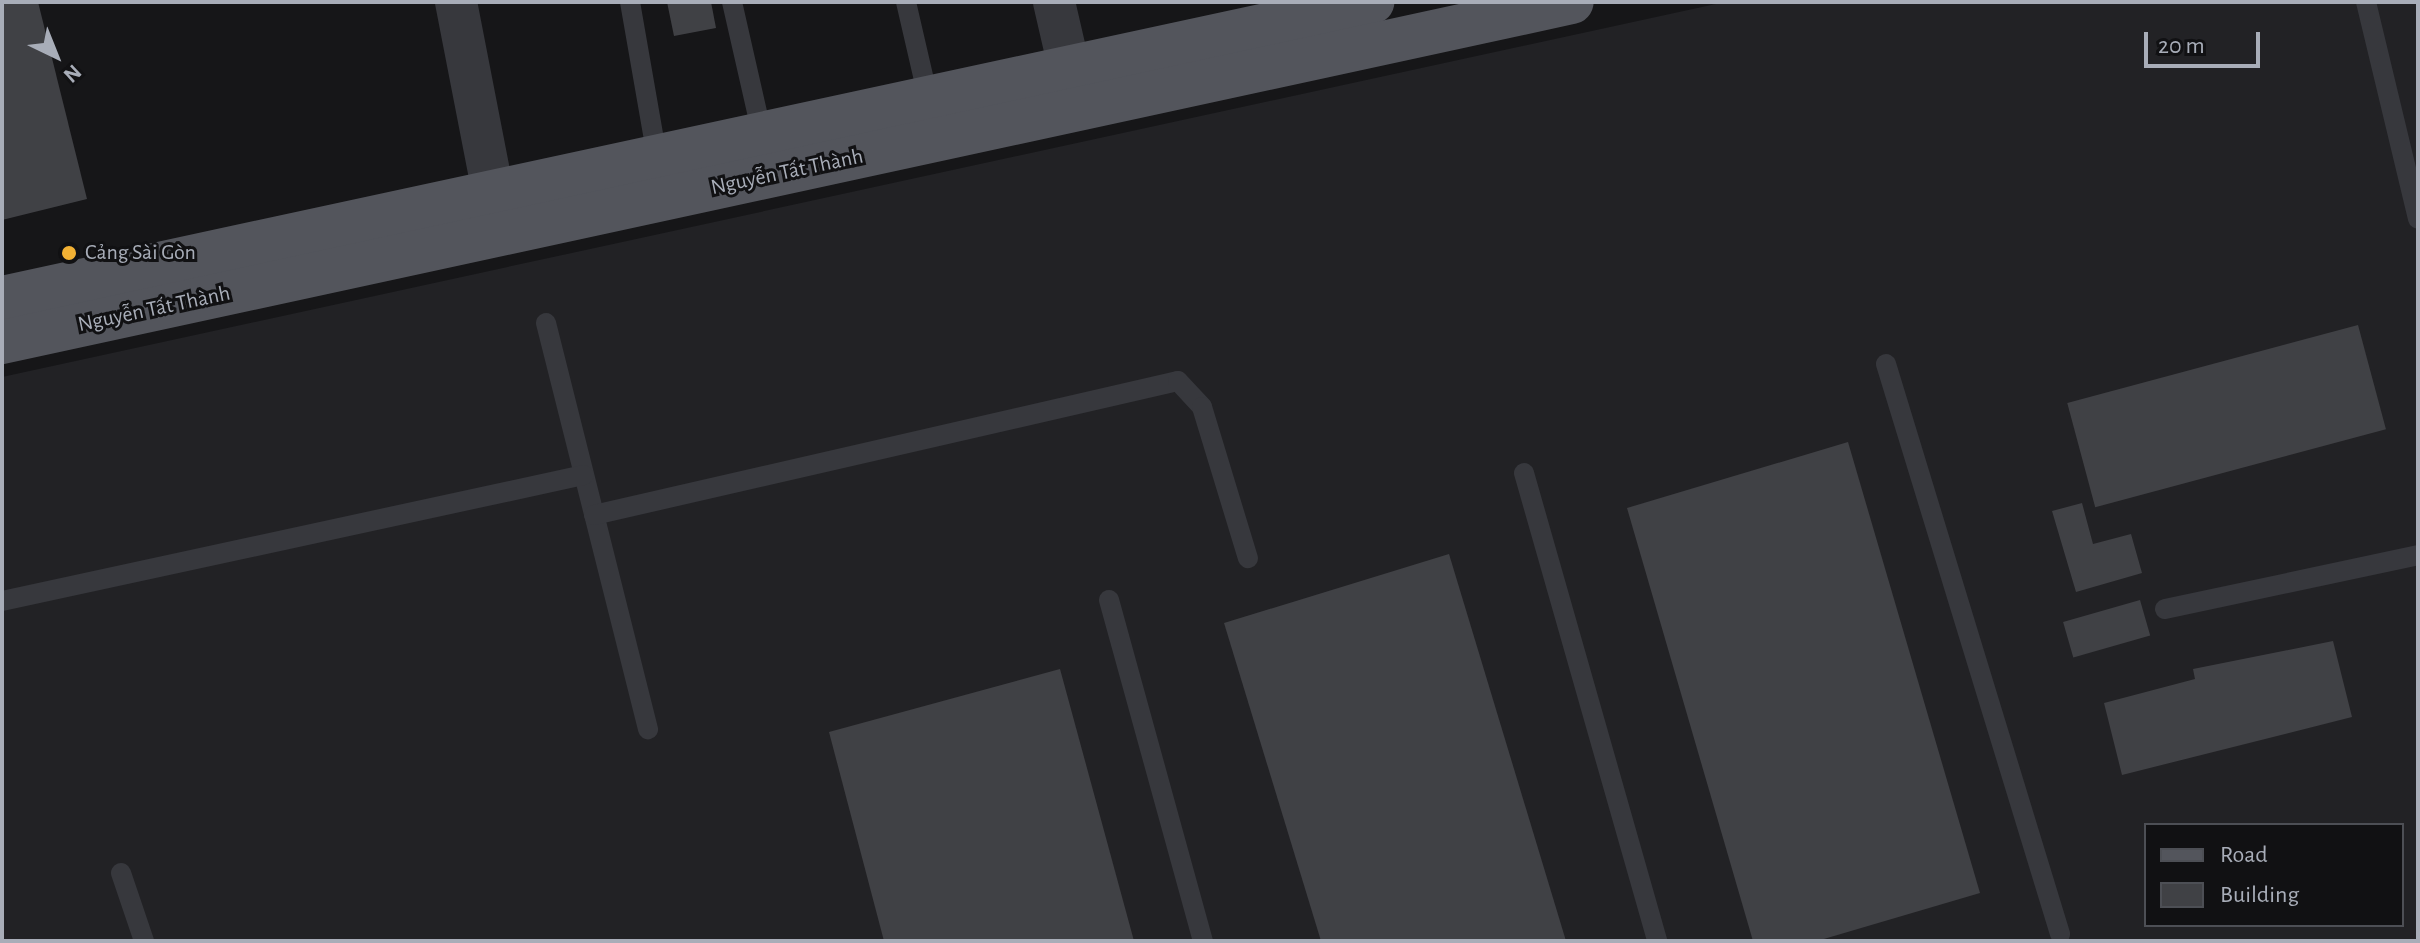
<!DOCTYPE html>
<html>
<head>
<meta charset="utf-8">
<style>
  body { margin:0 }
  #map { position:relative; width:2420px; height:943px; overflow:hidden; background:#161618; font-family:"Alegreya Sans",sans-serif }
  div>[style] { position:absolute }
  .built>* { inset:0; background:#222225 }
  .building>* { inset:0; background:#404145; transform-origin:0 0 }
  .service>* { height:20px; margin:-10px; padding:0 10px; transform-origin:10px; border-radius:10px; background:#37383d }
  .minor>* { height:42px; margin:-21px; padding:0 21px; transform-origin:21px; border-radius:21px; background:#37383d }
  .primary>* { height:44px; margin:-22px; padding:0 22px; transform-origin:22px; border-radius:22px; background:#53555c }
  .dots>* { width:22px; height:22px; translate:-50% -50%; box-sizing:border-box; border:4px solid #111113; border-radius:50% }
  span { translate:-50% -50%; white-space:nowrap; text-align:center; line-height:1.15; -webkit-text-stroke:6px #111113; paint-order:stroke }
  .street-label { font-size:22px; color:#a8adb8 }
  .poi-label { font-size:22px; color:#a8adb8 }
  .left { translate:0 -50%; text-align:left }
  .frame { position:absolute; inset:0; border:4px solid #a8adb8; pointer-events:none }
  .legend { position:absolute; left:2144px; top:823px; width:260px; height:104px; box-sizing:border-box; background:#111113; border:2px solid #4d4f55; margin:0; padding:10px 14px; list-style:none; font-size:24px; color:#a8adb8 }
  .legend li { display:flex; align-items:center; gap:16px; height:40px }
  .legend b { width:40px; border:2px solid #4d4f55 }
  .north { position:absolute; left:16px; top:16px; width:80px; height:80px; -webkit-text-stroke:6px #111113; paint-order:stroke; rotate:137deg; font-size:22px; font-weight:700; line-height:32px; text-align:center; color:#a8adb8 }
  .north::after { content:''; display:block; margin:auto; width:28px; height:36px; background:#a8adb8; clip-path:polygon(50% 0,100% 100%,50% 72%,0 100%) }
  .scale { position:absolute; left:2144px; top:32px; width:116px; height:36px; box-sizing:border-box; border:4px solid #a8adb8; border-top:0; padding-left:10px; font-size:24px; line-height:28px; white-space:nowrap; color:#a8adb8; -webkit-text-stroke:6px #111113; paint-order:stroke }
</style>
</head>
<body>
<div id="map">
  <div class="built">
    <i style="clip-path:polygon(evenodd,1725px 2px,2418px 2px,2418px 941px,2px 941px,2px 377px,1725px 2px,2146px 825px,2402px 825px,2402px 925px,2146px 925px,2146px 825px)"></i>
  </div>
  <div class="building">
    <i style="clip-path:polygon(2px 2px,38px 2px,87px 199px,2px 220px)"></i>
    <i style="clip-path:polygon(667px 2px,711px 2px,716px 28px,674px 36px)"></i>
    <i style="left:2358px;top:325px;width:108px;height:301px;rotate:75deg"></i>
    <i style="clip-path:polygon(1848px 442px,1980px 893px,1817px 941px,1753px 941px,1627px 508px)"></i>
    <i style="clip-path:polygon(2082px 503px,2093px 544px,2131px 534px,2142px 573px,2076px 592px,2052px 511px)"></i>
    <i style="clip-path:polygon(1449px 554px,1566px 941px,1321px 941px,1224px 623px)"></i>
    <i style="left:2140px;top:600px;width:37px;height:80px;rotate:74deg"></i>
    <i style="clip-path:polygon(2333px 641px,2352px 717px,2122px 775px,2104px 703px,2195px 679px,2193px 669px)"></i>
    <i style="clip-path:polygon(1060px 669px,1134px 941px,884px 941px,829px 732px)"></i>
  </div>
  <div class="service">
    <i style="left:630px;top:2px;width:156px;rotate:80.1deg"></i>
    <i style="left:732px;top:2px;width:135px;rotate:77.2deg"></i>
    <i style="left:906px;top:2px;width:98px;rotate:77deg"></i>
    <i style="left:2366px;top:2px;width:223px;rotate:76.5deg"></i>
    <i style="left:546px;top:323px;width:419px;rotate:75.9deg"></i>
    <i style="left:1886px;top:364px;width:596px;rotate:73.02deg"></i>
    <i style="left:1524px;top:473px;width:487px;rotate:74.1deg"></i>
    <i style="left:594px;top:515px;width:599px;rotate:-12.92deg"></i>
    <i style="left:1178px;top:381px;width:35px;rotate:47deg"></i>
    <i style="left:1202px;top:407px;width:158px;rotate:73.1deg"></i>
    <i style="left:1109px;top:600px;width:354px;rotate:74.6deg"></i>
    <i style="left:2px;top:601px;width:595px;rotate:-12.22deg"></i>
    <i style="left:2165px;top:609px;width:259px;rotate:-12deg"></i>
    <i style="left:121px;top:873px;width:72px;rotate:71.3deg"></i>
  </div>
  <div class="minor">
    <i style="left:456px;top:2px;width:194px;rotate:79deg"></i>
    <i style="left:1054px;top:2px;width:67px;rotate:77deg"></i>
  </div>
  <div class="primary">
    <i style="left:2px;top:298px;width:1402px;rotate:-12.19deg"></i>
    <i style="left:2px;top:342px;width:1606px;rotate:-12.22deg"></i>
  </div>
  <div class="dots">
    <i style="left:69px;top:253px;background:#f2b134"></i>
  </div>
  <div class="street-label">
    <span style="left:787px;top:172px;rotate:-12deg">Nguyễn Tất Thành</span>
    <span style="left:154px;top:309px;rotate:-12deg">Nguyễn Tất Thành</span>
  </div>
  <div class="poi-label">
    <span class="left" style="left:85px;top:253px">Cảng Sài Gòn</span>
  </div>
  <div class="frame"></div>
  <ul class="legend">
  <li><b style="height:10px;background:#53555c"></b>Road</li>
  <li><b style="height:22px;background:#404145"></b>Building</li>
  </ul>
  <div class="north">N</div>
  <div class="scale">20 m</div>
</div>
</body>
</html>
